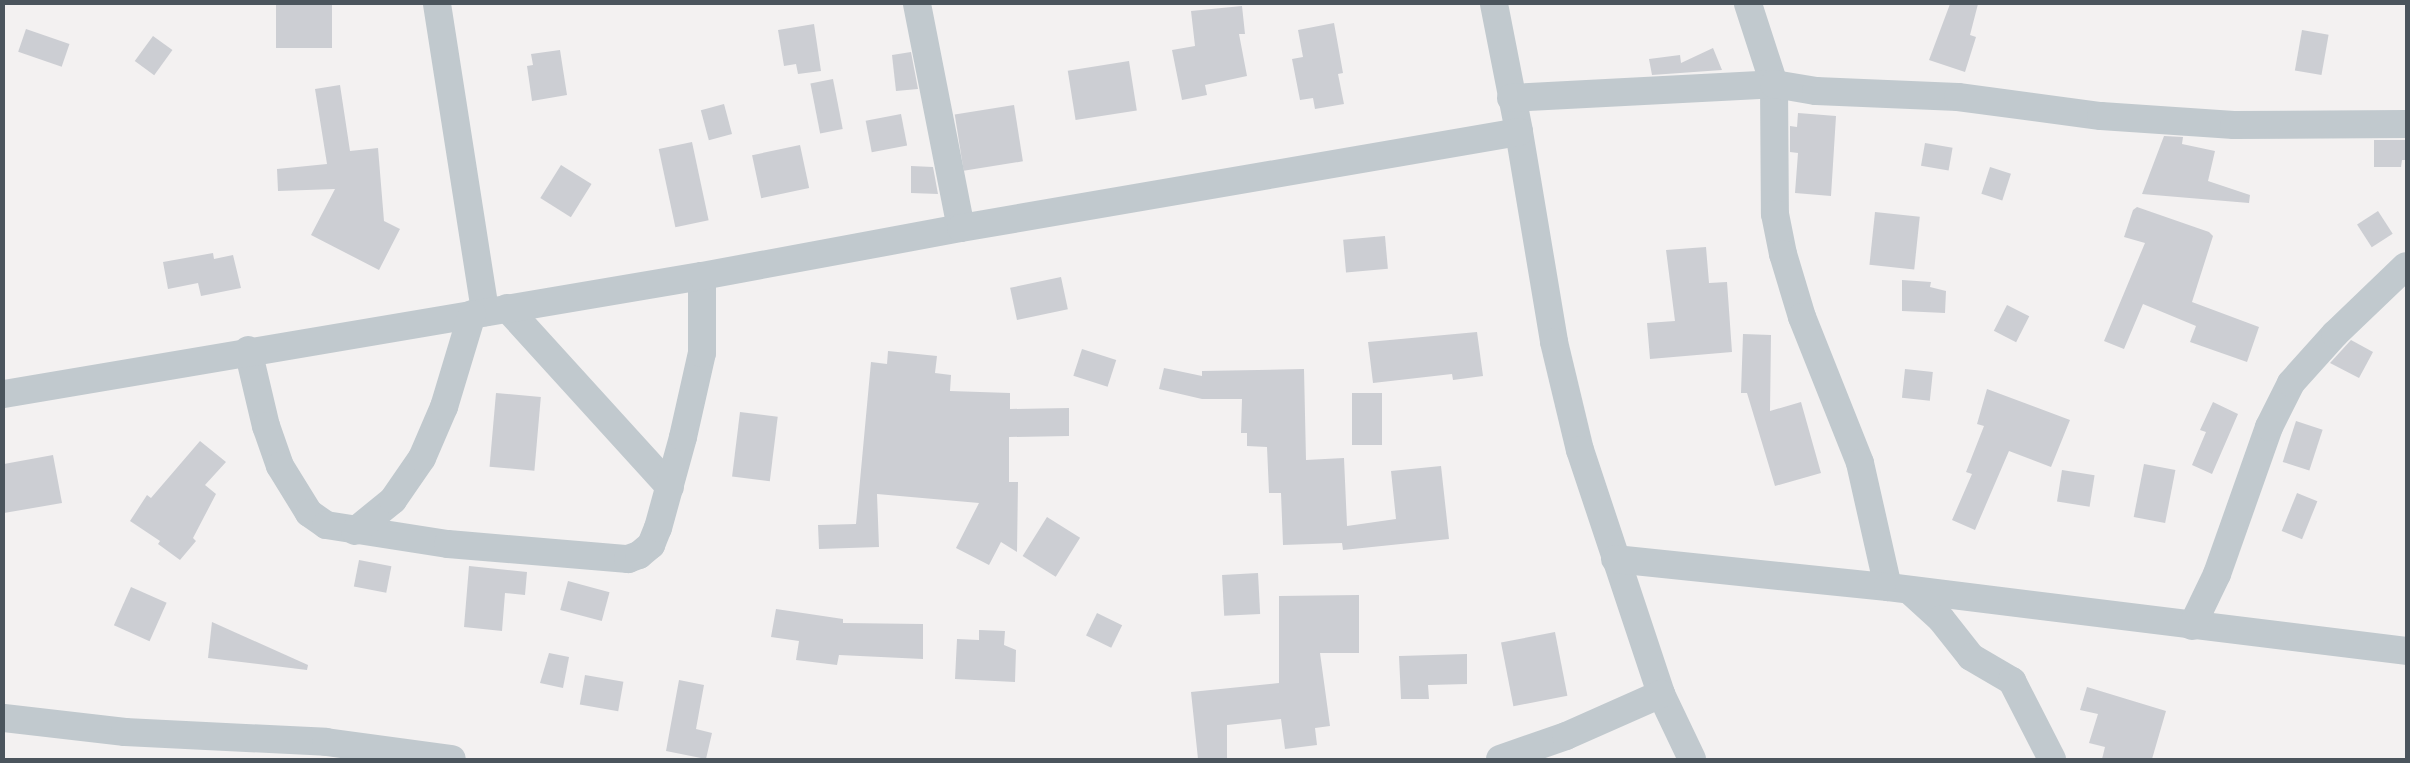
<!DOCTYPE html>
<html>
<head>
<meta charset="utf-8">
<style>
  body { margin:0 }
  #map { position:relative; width:2410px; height:763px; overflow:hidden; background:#f3f1f1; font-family:"Fira Sans Condensed",sans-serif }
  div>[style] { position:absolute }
  .building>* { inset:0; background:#ccced3; transform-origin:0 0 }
  .minor>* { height:28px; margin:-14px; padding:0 14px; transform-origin:14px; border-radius:14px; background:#c1c9ce }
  span { translate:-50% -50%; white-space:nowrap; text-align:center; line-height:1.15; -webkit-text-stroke:5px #fff; paint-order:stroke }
  .frame { position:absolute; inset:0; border:5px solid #4b555d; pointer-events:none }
</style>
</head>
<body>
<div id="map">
  <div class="building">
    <i style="left:276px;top:4px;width:56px;height:44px"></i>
    <i style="clip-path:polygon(1950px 4px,1978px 4px,1970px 35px,1976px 37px,1965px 72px,1929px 60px)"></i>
    <i style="clip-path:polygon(1242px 6px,1245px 34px,1239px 34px,1247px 76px,1205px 85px,1207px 95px,1182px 100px,1172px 50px,1195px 46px,1191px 11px)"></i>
    <i style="clip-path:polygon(1334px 23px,1343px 73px,1338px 74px,1344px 104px,1315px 109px,1313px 98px,1300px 100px,1292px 59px,1303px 57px,1298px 30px)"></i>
    <i style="clip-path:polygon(814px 24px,821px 71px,798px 74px,796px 64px,784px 66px,778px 30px)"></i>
    <i style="left:26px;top:29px;width:46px;height:24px;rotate:19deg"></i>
    <i style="left:2302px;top:30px;width:27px;height:41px;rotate:10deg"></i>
    <i style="left:153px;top:36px;width:24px;height:31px;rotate:36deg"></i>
    <i style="clip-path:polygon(1713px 48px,1722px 70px,1652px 75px,1649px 59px,1680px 55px,1681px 63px)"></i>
    <i style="clip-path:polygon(560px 50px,567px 95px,532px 101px,527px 66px,533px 65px,531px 54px)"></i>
    <i style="clip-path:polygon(911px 52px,918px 89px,896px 91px,892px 55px)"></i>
    <i style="left:1129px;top:61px;width:50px;height:62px;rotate:81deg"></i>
    <i style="left:833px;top:79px;width:51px;height:23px;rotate:79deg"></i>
    <i style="clip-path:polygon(340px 85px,350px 151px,378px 148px,384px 221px,400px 229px,379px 270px,311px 235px,335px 189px,278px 191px,277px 169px,327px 164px,315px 89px)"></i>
    <i style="left:724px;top:104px;width:31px;height:24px;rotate:75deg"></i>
    <i style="left:1014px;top:105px;width:57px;height:60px;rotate:81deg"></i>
    <i style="clip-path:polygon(1798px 113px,1836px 116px,1831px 196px,1795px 193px,1798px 153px,1790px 152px,1790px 126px,1797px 127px)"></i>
    <i style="left:901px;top:114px;width:32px;height:36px;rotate:79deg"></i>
    <i style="clip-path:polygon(2164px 136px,2183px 137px,2182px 144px,2215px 151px,2208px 181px,2250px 195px,2249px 203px,2142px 194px)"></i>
    <i style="clip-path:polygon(2374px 140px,2406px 140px,2406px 160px,2402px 160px,2401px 167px,2374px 167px)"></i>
    <i style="left:692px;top:142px;width:80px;height:34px;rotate:78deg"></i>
    <i style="left:1925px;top:143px;width:28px;height:23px;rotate:10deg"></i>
    <i style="left:800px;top:145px;width:44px;height:49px;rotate:78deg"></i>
    <i style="left:561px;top:165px;width:36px;height:39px;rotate:32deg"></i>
    <i style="clip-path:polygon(911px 166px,933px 167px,938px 194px,911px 193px)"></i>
    <i style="left:1990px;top:167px;width:22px;height:28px;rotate:18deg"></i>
    <i style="clip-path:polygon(2137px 207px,2209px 232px,2213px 236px,2192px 302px,2259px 327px,2247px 362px,2190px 342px,2196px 326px,2143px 304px,2124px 349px,2104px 341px,2145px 243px,2124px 237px,2133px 210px)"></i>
    <i style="left:2378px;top:211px;width:27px;height:25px;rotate:57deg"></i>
    <i style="left:1875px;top:212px;width:45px;height:53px;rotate:6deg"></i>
    <i style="left:1385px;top:236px;width:33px;height:42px;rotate:85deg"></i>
    <i style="clip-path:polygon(1706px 247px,1709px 283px,1727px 282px,1732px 352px,1650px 359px,1647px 323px,1675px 321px,1666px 250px)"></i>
    <i style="clip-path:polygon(213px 253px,214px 259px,233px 255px,241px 288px,201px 296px,198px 283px,168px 289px,163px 262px)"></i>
    <i style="left:1061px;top:277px;width:33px;height:52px;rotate:78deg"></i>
    <i style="clip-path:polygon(1902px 280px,1931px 282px,1930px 287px,1946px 291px,1945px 313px,1902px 311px)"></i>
    <i style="left:2007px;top:305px;width:25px;height:29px;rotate:27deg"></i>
    <i style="clip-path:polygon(1477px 332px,1483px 376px,1453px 380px,1452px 374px,1373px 383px,1368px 342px)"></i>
    <i style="clip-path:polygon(1743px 334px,1771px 335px,1770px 411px,1801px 402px,1821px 473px,1775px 486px,1747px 393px,1741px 393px)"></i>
    <i style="clip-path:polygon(2351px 340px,2373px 352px,2359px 378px,2330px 363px)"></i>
    <i style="left:1082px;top:349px;width:36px;height:28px;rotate:18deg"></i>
    <i style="clip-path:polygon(888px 351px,937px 356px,935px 373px,951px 375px,950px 391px,1010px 393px,1010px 409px,1069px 408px,1069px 436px,1009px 437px,1009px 482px,1018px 482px,1017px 552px,1001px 542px,989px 565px,956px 548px,979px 503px,877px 494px,879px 547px,819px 549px,818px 525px,856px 524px,871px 362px,887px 364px)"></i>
    <i style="clip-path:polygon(1164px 368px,1202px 376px,1202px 371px,1304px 369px,1306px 460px,1344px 458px,1347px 526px,1396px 519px,1391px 471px,1441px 466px,1449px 539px,1343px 550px,1342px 543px,1283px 545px,1281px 493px,1269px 493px,1267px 447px,1247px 446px,1247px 433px,1241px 433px,1242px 399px,1202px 399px,1159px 389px)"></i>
    <i style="left:1905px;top:369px;width:28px;height:29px;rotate:6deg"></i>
    <i style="clip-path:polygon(1987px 389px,2070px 420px,2051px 467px,2009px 451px,1975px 530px,1952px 520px,1972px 474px,1966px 472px,1984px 426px,1977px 424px)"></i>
    <i style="left:496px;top:393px;width:45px;height:74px;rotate:5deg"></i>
    <i style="left:1352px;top:393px;width:30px;height:52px"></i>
    <i style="clip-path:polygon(2213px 402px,2238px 414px,2212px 474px,2192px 465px,2206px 432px,2200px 430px)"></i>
    <i style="left:740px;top:412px;width:38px;height:65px;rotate:7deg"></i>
    <i style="left:2296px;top:421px;width:28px;height:43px;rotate:18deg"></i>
    <i style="clip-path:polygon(200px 441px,226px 462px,205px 485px,216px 494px,193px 538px,196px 541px,180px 560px,158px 544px,160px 541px,130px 521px,147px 495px,151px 498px)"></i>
    <i style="clip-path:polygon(53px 455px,62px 503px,4px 513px,4px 464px)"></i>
    <i style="left:2144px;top:464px;width:32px;height:54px;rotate:11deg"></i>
    <i style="left:2062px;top:470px;width:33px;height:32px;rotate:9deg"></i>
    <i style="left:2297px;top:493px;width:22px;height:41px;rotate:22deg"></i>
    <i style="left:1047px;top:517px;width:39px;height:46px;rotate:32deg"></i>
    <i style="left:359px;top:560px;width:33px;height:27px;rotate:11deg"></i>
    <i style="clip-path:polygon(469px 566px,527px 572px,525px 595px,505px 593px,502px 631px,464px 627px)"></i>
    <i style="left:1258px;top:573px;width:41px;height:36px;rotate:87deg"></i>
    <i style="left:568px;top:581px;width:43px;height:30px;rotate:15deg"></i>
    <i style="left:131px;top:587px;width:39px;height:42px;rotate:24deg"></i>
    <i style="clip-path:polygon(1359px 595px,1359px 653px,1320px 653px,1330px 726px,1315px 728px,1317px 745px,1285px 749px,1281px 719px,1227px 725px,1227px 759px,1198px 759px,1191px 692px,1279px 683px,1279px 596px)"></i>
    <i style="clip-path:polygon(776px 609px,843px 619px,843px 623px,923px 624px,923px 659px,839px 655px,837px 665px,796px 660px,799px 641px,771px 637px)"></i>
    <i style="left:1097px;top:613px;width:28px;height:25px;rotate:26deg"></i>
    <i style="clip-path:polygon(212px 622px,308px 665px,307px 670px,208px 658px)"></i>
    <i style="clip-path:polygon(979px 630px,1005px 631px,1004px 645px,1016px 650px,1015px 682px,955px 679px,957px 639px,979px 640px)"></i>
    <i style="left:1555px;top:632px;width:65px;height:55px;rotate:79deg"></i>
    <i style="clip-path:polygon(549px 653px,569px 657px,563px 688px,540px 683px)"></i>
    <i style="clip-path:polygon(1467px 654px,1467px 684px,1428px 685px,1429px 699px,1401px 699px,1399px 656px)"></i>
    <i style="left:585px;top:675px;width:39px;height:30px;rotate:10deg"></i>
    <i style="clip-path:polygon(679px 680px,704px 685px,696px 729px,712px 733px,706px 759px,666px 751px)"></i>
    <i style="clip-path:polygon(2087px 687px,2166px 711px,2152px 759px,2102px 759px,2105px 747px,2089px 743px,2098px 714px,2080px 710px)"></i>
  </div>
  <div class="minor">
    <i style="left:437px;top:4px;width:312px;rotate:81.1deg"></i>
    <i style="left:917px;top:4px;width:228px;rotate:78.9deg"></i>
    <i style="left:1494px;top:4px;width:130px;rotate:78.9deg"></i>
    <i style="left:1519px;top:132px;width:213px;rotate:80.5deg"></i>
    <i style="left:1554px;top:342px;width:111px;rotate:76.5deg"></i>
    <i style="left:1580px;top:450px;width:257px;rotate:71.6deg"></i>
    <i style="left:1661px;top:694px;width:72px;rotate:64.5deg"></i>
    <i style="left:1748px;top:4px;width:84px;rotate:72deg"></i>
    <i style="left:1774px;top:84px;width:130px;rotate:89.6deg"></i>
    <i style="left:1775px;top:214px;width:41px;rotate:78.7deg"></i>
    <i style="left:1783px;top:254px;width:66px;rotate:73.2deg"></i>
    <i style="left:1802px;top:317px;width:157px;rotate:68.3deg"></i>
    <i style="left:1860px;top:463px;width:127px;rotate:77.3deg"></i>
    <i style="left:1511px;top:98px;width:263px;rotate:-3deg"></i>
    <i style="left:1774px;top:84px;width:43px;rotate:9.5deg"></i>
    <i style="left:1816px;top:91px;width:142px;rotate:2.4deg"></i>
    <i style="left:1958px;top:97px;width:144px;rotate:7.6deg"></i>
    <i style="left:2101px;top:116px;width:133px;rotate:3.9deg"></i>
    <i style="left:2234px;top:125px;width:172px;rotate:-0.3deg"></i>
    <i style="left:507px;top:308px;width:242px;rotate:47.7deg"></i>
    <i style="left:248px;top:350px;width:78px;rotate:76.7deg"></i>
    <i style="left:266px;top:426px;width:42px;rotate:70.7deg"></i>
    <i style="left:280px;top:466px;width:55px;rotate:58.3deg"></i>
    <i style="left:309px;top:513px;width:21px;rotate:35deg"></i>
    <i style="left:326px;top:525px;width:123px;rotate:8.9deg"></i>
    <i style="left:448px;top:544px;width:181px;rotate:4.8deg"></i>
    <i style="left:628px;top:559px;width:12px;rotate:-20deg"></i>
    <i style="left:639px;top:555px;width:16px;rotate:-40deg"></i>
    <i style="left:651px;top:545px;width:18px;rotate:-68deg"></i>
    <i style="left:658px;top:528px;width:94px;rotate:-74.6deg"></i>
    <i style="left:683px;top:437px;width:86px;rotate:-77.3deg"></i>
    <i style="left:702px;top:353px;width:77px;rotate:-90deg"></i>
    <i style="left:4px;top:394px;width:708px;rotate:-9.6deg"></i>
    <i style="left:702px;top:276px;width:263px;rotate:-10.5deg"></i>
    <i style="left:961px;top:228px;width:566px;rotate:-9.76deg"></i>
    <i style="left:355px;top:531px;width:49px;rotate:-39.2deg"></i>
    <i style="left:393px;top:500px;width:51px;rotate:-55.4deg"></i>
    <i style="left:422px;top:458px;width:56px;rotate:-66.7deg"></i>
    <i style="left:444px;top:407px;width:97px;rotate:-73.2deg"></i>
    <i style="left:1615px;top:559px;width:274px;rotate:5.9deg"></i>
    <i style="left:1888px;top:587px;width:522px;rotate:7.04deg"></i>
    <i style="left:1909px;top:590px;width:43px;rotate:42.2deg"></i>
    <i style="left:1941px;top:619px;width:48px;rotate:51.7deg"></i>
    <i style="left:1971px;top:657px;width:48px;rotate:30.3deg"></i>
    <i style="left:2012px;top:681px;width:88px;rotate:62.9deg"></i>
    <i style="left:2192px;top:626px;width:58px;rotate:-64.3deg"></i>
    <i style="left:2217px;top:574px;width:156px;rotate:-70.5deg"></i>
    <i style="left:2269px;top:427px;width:49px;rotate:-63.4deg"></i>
    <i style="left:2291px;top:383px;width:66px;rotate:-48.1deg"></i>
    <i style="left:2335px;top:334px;width:98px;rotate:-43.8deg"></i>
    <i style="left:4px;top:718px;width:122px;rotate:6.6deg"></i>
    <i style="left:125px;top:732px;width:201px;rotate:2.8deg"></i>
    <i style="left:326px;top:742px;width:127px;rotate:7.7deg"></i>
    <i style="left:1500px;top:759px;width:70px;rotate:-19.2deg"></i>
    <i style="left:1566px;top:736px;width:104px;rotate:-23.9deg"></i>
  </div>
  <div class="frame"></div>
</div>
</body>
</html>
